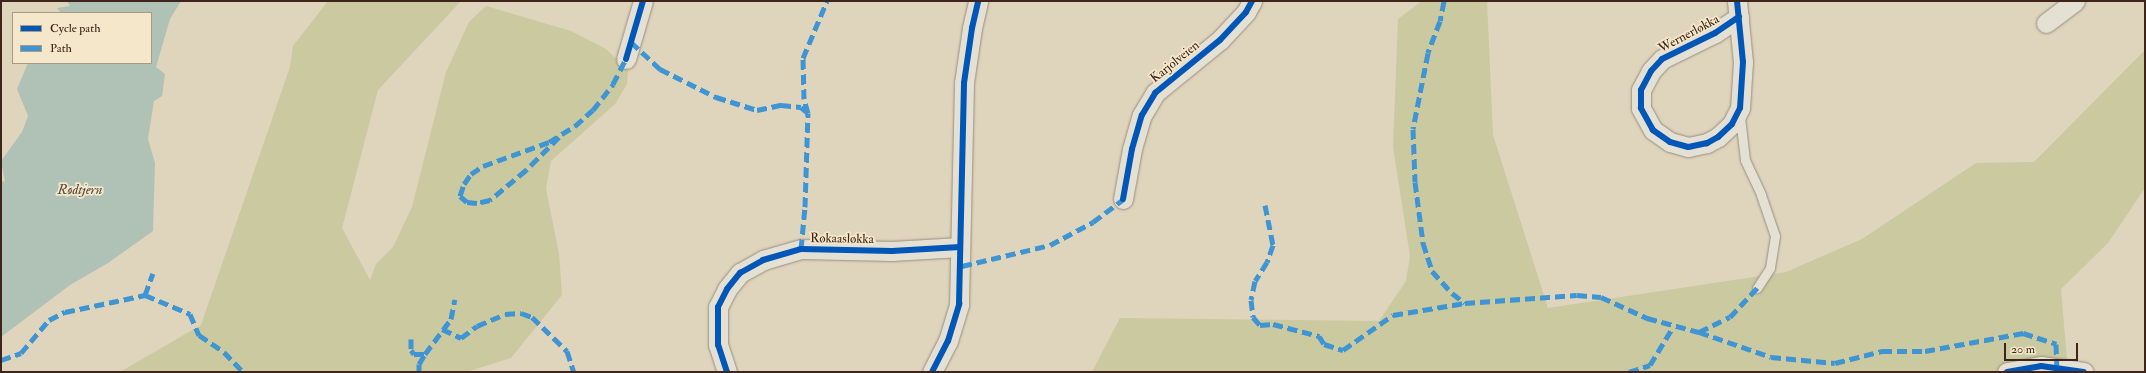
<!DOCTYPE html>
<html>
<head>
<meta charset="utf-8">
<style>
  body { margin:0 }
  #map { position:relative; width:2146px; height:373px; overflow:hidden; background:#dfd4bc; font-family:"IM FELL Double Pica",serif }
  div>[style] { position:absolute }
  .green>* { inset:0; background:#cac9a0 }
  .water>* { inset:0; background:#b0c1b6 }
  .roads { filter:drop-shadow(0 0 1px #978e7f) drop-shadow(0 0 1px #978e7f) }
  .lane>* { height:9px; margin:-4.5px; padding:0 4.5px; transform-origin:4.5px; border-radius:4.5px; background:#e5e0d4 }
  .street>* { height:19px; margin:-9.5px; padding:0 9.5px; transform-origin:9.5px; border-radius:9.5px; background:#e5e0d4 }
  .quiet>* { height:5px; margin-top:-2.5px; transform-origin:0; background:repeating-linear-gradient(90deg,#3f95d4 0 10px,transparent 0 15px) }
  .cycleway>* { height:6px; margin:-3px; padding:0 3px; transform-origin:3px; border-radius:3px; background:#0057b8 }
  span { translate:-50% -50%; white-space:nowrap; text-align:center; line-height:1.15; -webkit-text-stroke:3.5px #f4e7ca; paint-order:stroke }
  .street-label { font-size:13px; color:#3e241a }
  .water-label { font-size:14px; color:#564940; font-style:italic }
  .frame { position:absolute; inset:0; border:2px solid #3e241a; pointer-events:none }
  .legend { position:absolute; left:12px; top:12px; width:140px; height:52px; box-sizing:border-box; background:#f4e7ca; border:1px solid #ab9984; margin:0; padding:5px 7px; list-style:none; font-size:12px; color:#3e241a }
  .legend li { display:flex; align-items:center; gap:8px; height:20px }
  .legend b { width:20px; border:1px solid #ab9984 }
  .scale { position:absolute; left:2004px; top:343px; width:74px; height:18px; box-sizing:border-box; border:2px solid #3e241a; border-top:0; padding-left:5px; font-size:12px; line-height:14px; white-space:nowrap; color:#3e241a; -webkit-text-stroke:3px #f4e7ca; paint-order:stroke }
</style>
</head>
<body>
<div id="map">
  <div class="green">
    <i style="clip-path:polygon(328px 1px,461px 1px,378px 90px,342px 228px,370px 280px,376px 264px,393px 247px,412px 207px,446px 72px,469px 22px,486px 6px,571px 31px,606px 49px,628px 70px,627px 84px,615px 104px,551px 161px,546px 189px,559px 254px,562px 295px,511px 358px,466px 372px,427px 372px,420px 370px,421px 372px,120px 372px,201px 325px,290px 67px,293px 46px)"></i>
    <i style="clip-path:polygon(1422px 1px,1487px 1px,1493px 135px,1548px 308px,1786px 272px,1862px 239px,1976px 163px,2034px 162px,2145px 50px,2145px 188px,2108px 243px,2061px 289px,2068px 372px,1092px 372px,1120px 318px,1379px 321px,1406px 281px,1410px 256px,1393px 147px,1398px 19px)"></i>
  </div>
  <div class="water">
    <i style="clip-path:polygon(67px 1px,181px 1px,170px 19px,156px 67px,165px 74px,162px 96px,154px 101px,148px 139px,155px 163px,153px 231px,108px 263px,70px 285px,1px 337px,1px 182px,5px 181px,1px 161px,22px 132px,28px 116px,17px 89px,28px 63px,151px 63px,151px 13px,61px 13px,57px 8px,70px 6px)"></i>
  </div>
  <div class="roads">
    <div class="lane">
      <i style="left:1740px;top:117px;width:43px;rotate:83.4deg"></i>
      <i style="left:1745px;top:160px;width:38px;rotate:65deg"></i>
      <i style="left:1761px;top:195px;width:43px;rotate:71.1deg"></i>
      <i style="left:1775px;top:236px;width:32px;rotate:99deg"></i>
      <i style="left:1770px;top:268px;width:24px;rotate:123deg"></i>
    </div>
    <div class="street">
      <i style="left:1737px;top:1px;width:61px;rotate:84.4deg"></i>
      <i style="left:1743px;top:62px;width:46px;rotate:93.7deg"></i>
      <i style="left:1740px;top:108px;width:18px;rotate:117deg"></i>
      <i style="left:1732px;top:124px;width:19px;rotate:137deg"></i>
      <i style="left:1718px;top:137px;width:13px;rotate:151deg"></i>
      <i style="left:1707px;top:143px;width:19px;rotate:168deg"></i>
      <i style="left:1688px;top:147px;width:19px;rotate:-164deg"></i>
      <i style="left:1670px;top:142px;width:21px;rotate:-145deg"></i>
      <i style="left:1653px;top:130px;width:25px;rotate:-119deg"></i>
      <i style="left:1641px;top:108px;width:18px;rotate:-90deg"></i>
      <i style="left:1641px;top:90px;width:21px;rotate:-62deg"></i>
      <i style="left:1651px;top:71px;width:16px;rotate:-47deg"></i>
      <i style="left:1662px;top:59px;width:59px;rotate:-26.1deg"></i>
      <i style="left:1715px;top:33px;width:29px;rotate:-34deg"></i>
      <i style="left:2046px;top:23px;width:36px;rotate:-37deg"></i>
      <i style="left:626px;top:59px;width:60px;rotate:-73.7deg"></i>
      <i style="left:1123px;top:199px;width:51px;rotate:-79.8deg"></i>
      <i style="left:1132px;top:149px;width:35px;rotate:-74deg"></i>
      <i style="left:1142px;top:115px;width:26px;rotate:-59deg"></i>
      <i style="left:1155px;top:93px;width:84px;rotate:-39.2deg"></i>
      <i style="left:1220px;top:40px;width:38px;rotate:-47deg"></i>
      <i style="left:1246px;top:12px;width:13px;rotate:-61deg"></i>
      <i style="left:727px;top:372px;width:28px;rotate:-108deg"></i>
      <i style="left:718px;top:345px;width:38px;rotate:-90deg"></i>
      <i style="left:718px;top:307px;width:20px;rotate:-63deg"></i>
      <i style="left:727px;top:289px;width:21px;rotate:-51deg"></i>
      <i style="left:740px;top:273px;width:26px;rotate:-29deg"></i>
      <i style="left:763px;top:260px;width:40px;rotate:-16deg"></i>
      <i style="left:801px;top:249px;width:91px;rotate:1.3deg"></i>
      <i style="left:892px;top:251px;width:68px;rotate:-3.4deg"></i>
      <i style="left:932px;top:372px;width:35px;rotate:-63deg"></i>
      <i style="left:948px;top:341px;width:39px;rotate:-73deg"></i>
      <i style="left:959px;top:304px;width:221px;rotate:-88.7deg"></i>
      <i style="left:964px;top:83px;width:56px;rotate:-81.7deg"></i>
      <i style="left:972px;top:28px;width:28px;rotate:-77deg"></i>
      <i style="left:2007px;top:372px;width:35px;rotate:-10deg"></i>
      <i style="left:2041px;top:366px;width:43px;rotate:7.9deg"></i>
    </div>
  </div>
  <div class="quiet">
    <i style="left:1444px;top:1px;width:20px;rotate:101deg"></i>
    <i style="left:1440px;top:21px;width:34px;rotate:111deg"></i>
    <i style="left:1428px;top:53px;width:77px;rotate:101.2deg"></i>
    <i style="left:1413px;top:129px;width:53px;rotate:87.8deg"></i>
    <i style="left:1415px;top:182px;width:62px;rotate:82.5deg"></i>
    <i style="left:1423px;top:243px;width:29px;rotate:72deg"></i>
    <i style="left:1432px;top:271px;width:30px;rotate:48deg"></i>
    <i style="left:1452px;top:293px;width:16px;rotate:38deg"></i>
    <i style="left:1465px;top:303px;width:112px;rotate:-4.1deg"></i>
    <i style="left:1577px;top:295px;width:24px;rotate:5deg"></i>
    <i style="left:1601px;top:297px;width:51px;rotate:24.5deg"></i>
    <i style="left:1647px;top:318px;width:54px;rotate:15.1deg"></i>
    <i style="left:1699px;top:332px;width:34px;rotate:-26deg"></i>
    <i style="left:1730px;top:317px;width:40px;rotate:-47deg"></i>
    <i style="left:631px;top:42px;width:40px;rotate:43deg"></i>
    <i style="left:660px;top:69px;width:63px;rotate:26.6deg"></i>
    <i style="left:716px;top:97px;width:43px;rotate:17.6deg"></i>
    <i style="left:757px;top:110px;width:25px;rotate:-12deg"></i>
    <i style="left:781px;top:105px;width:20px;rotate:6deg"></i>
    <i style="left:801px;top:107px;width:9px;rotate:41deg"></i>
    <i style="left:559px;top:137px;width:47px;rotate:135deg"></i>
    <i style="left:526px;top:170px;width:47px;rotate:140.2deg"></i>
    <i style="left:490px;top:200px;width:13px;rotate:167deg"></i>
    <i style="left:477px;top:203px;width:10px;rotate:-174deg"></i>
    <i style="left:467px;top:202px;width:9px;rotate:-139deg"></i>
    <i style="left:460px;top:196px;width:13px;rotate:-72deg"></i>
    <i style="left:464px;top:184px;width:12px;rotate:-55deg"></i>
    <i style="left:471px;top:174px;width:14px;rotate:-34deg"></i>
    <i style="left:483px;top:166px;width:70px;rotate:-20deg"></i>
    <i style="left:549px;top:142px;width:31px;rotate:-32deg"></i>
    <i style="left:575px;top:126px;width:24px;rotate:-42deg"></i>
    <i style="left:593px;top:110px;width:33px;rotate:-52deg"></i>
    <i style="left:613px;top:84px;width:28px;rotate:-63deg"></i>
    <i style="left:1265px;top:205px;width:41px;rotate:78.7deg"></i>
    <i style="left:1273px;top:245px;width:18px;rotate:109deg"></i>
    <i style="left:1267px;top:262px;width:22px;rotate:122deg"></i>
    <i style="left:1255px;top:281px;width:19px;rotate:102deg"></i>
    <i style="left:1251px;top:300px;width:17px;rotate:83deg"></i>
    <i style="left:1253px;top:317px;width:11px;rotate:49deg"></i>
    <i style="left:1260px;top:325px;width:13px;rotate:-4deg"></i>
    <i style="left:1273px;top:324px;width:48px;rotate:14.6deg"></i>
    <i style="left:1319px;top:336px;width:9px;rotate:58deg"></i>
    <i style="left:1324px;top:344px;width:20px;rotate:18deg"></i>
    <i style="left:1343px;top:350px;width:61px;rotate:-35deg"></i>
    <i style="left:1393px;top:315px;width:73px;rotate:-9.5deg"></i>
    <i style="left:801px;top:249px;width:42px;rotate:-84.6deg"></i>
    <i style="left:805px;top:207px;width:94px;rotate:-88.2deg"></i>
    <i style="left:808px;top:113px;width:15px;rotate:-106deg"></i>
    <i style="left:804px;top:99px;width:41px;rotate:-91.4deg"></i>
    <i style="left:803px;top:58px;width:62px;rotate:-67.2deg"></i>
    <i style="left:962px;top:266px;width:90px;rotate:-13.4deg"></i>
    <i style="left:1050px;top:245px;width:49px;rotate:-28.1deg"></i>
    <i style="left:1093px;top:222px;width:38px;rotate:-37deg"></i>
    <i style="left:145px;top:295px;width:23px;rotate:-70deg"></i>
    <i style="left:442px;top:329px;width:21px;rotate:25deg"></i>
    <i style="left:461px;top:338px;width:20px;rotate:-37deg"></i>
    <i style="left:477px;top:326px;width:30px;rotate:-23deg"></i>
    <i style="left:505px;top:314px;width:16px;rotate:-4deg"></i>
    <i style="left:521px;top:313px;width:12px;rotate:20deg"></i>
    <i style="left:532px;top:317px;width:49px;rotate:44.2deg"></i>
    <i style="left:567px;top:351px;width:22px;rotate:72deg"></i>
    <i style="left:1699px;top:332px;width:76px;rotate:19.1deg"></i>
    <i style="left:1771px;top:357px;width:64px;rotate:5.4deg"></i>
    <i style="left:1835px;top:363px;width:49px;rotate:-14.3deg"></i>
    <i style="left:1882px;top:351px;width:43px"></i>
    <i style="left:1925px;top:351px;width:100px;rotate:-10.4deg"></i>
    <i style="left:2023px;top:333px;width:35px;rotate:18deg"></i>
    <i style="left:2056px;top:344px;width:23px;rotate:88deg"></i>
    <i style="left:411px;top:339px;width:11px;rotate:90deg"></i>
    <i style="left:411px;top:350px;width:5px;rotate:53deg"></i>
    <i style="left:414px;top:354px;width:11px"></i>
    <i style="left:425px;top:354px;width:44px;rotate:-53.4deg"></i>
    <i style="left:451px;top:319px;width:20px;rotate:-79deg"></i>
    <i style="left:1px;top:360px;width:21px;rotate:-19deg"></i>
    <i style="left:21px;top:353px;width:43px;rotate:-49.7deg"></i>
    <i style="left:49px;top:320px;width:18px;rotate:-27deg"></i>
    <i style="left:65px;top:312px;width:82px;rotate:-12deg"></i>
    <i style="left:145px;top:295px;width:49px;rotate:22.9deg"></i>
    <i style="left:190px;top:314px;width:23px;rotate:67deg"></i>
    <i style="left:199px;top:335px;width:30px;rotate:34deg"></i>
    <i style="left:224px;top:352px;width:28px;rotate:46deg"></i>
    <i style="left:419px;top:372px;width:8px;rotate:-90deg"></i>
    <i style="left:419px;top:364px;width:12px;rotate:-59deg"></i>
    <i style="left:1629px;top:372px;width:22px;rotate:-18deg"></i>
    <i style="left:1650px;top:365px;width:44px;rotate:-58.8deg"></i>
  </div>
  <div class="cycleway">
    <i style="left:1737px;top:1px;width:61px;rotate:84.4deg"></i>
    <i style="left:1743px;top:62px;width:46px;rotate:93.7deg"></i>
    <i style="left:1740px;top:108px;width:18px;rotate:117deg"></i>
    <i style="left:1732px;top:124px;width:19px;rotate:137deg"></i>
    <i style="left:1718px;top:137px;width:13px;rotate:151deg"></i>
    <i style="left:1707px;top:143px;width:19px;rotate:168deg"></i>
    <i style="left:1688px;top:147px;width:19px;rotate:-164deg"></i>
    <i style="left:1670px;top:142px;width:21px;rotate:-145deg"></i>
    <i style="left:1653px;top:130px;width:25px;rotate:-119deg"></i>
    <i style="left:1641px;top:108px;width:18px;rotate:-90deg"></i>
    <i style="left:1641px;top:90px;width:21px;rotate:-62deg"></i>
    <i style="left:1651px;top:71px;width:16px;rotate:-47deg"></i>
    <i style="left:1662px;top:59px;width:59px;rotate:-26.1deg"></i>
    <i style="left:1715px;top:33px;width:29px;rotate:-34deg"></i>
    <i style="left:626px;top:59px;width:60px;rotate:-73.7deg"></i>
    <i style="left:1123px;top:199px;width:51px;rotate:-79.8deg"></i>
    <i style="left:1132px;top:149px;width:35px;rotate:-74deg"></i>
    <i style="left:1142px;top:115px;width:26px;rotate:-59deg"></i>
    <i style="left:1155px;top:93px;width:84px;rotate:-39.2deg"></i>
    <i style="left:1220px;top:40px;width:38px;rotate:-47deg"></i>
    <i style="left:1246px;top:12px;width:13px;rotate:-61deg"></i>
    <i style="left:727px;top:372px;width:28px;rotate:-108deg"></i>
    <i style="left:718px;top:345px;width:38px;rotate:-90deg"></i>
    <i style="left:718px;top:307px;width:20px;rotate:-63deg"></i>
    <i style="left:727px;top:289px;width:21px;rotate:-51deg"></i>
    <i style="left:740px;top:273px;width:26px;rotate:-29deg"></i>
    <i style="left:763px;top:260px;width:40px;rotate:-16deg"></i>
    <i style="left:801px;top:249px;width:91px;rotate:1.3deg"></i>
    <i style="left:892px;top:251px;width:68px;rotate:-3.4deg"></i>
    <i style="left:932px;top:372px;width:35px;rotate:-63deg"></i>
    <i style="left:948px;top:341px;width:39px;rotate:-73deg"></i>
    <i style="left:959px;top:304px;width:221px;rotate:-88.7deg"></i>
    <i style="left:964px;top:83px;width:56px;rotate:-81.7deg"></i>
    <i style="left:972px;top:28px;width:28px;rotate:-77deg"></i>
    <i style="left:2007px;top:372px;width:35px;rotate:-10deg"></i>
    <i style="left:2041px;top:366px;width:43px;rotate:7.9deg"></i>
  </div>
  <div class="street-label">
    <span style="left:1689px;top:34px;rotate:-28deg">Wernerløkka</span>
    <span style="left:1175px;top:62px;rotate:-39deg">Karjolveien</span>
    <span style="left:842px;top:239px;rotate:1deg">Røkaasløkka</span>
  </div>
  <div class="water-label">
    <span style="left:80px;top:190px">Rødtjern</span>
  </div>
  <div class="frame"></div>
  <ul class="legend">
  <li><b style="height:5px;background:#0057b8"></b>Cycle path</li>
  <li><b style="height:5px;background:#3f95d4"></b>Path</li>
  </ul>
  <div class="scale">20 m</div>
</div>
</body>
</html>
